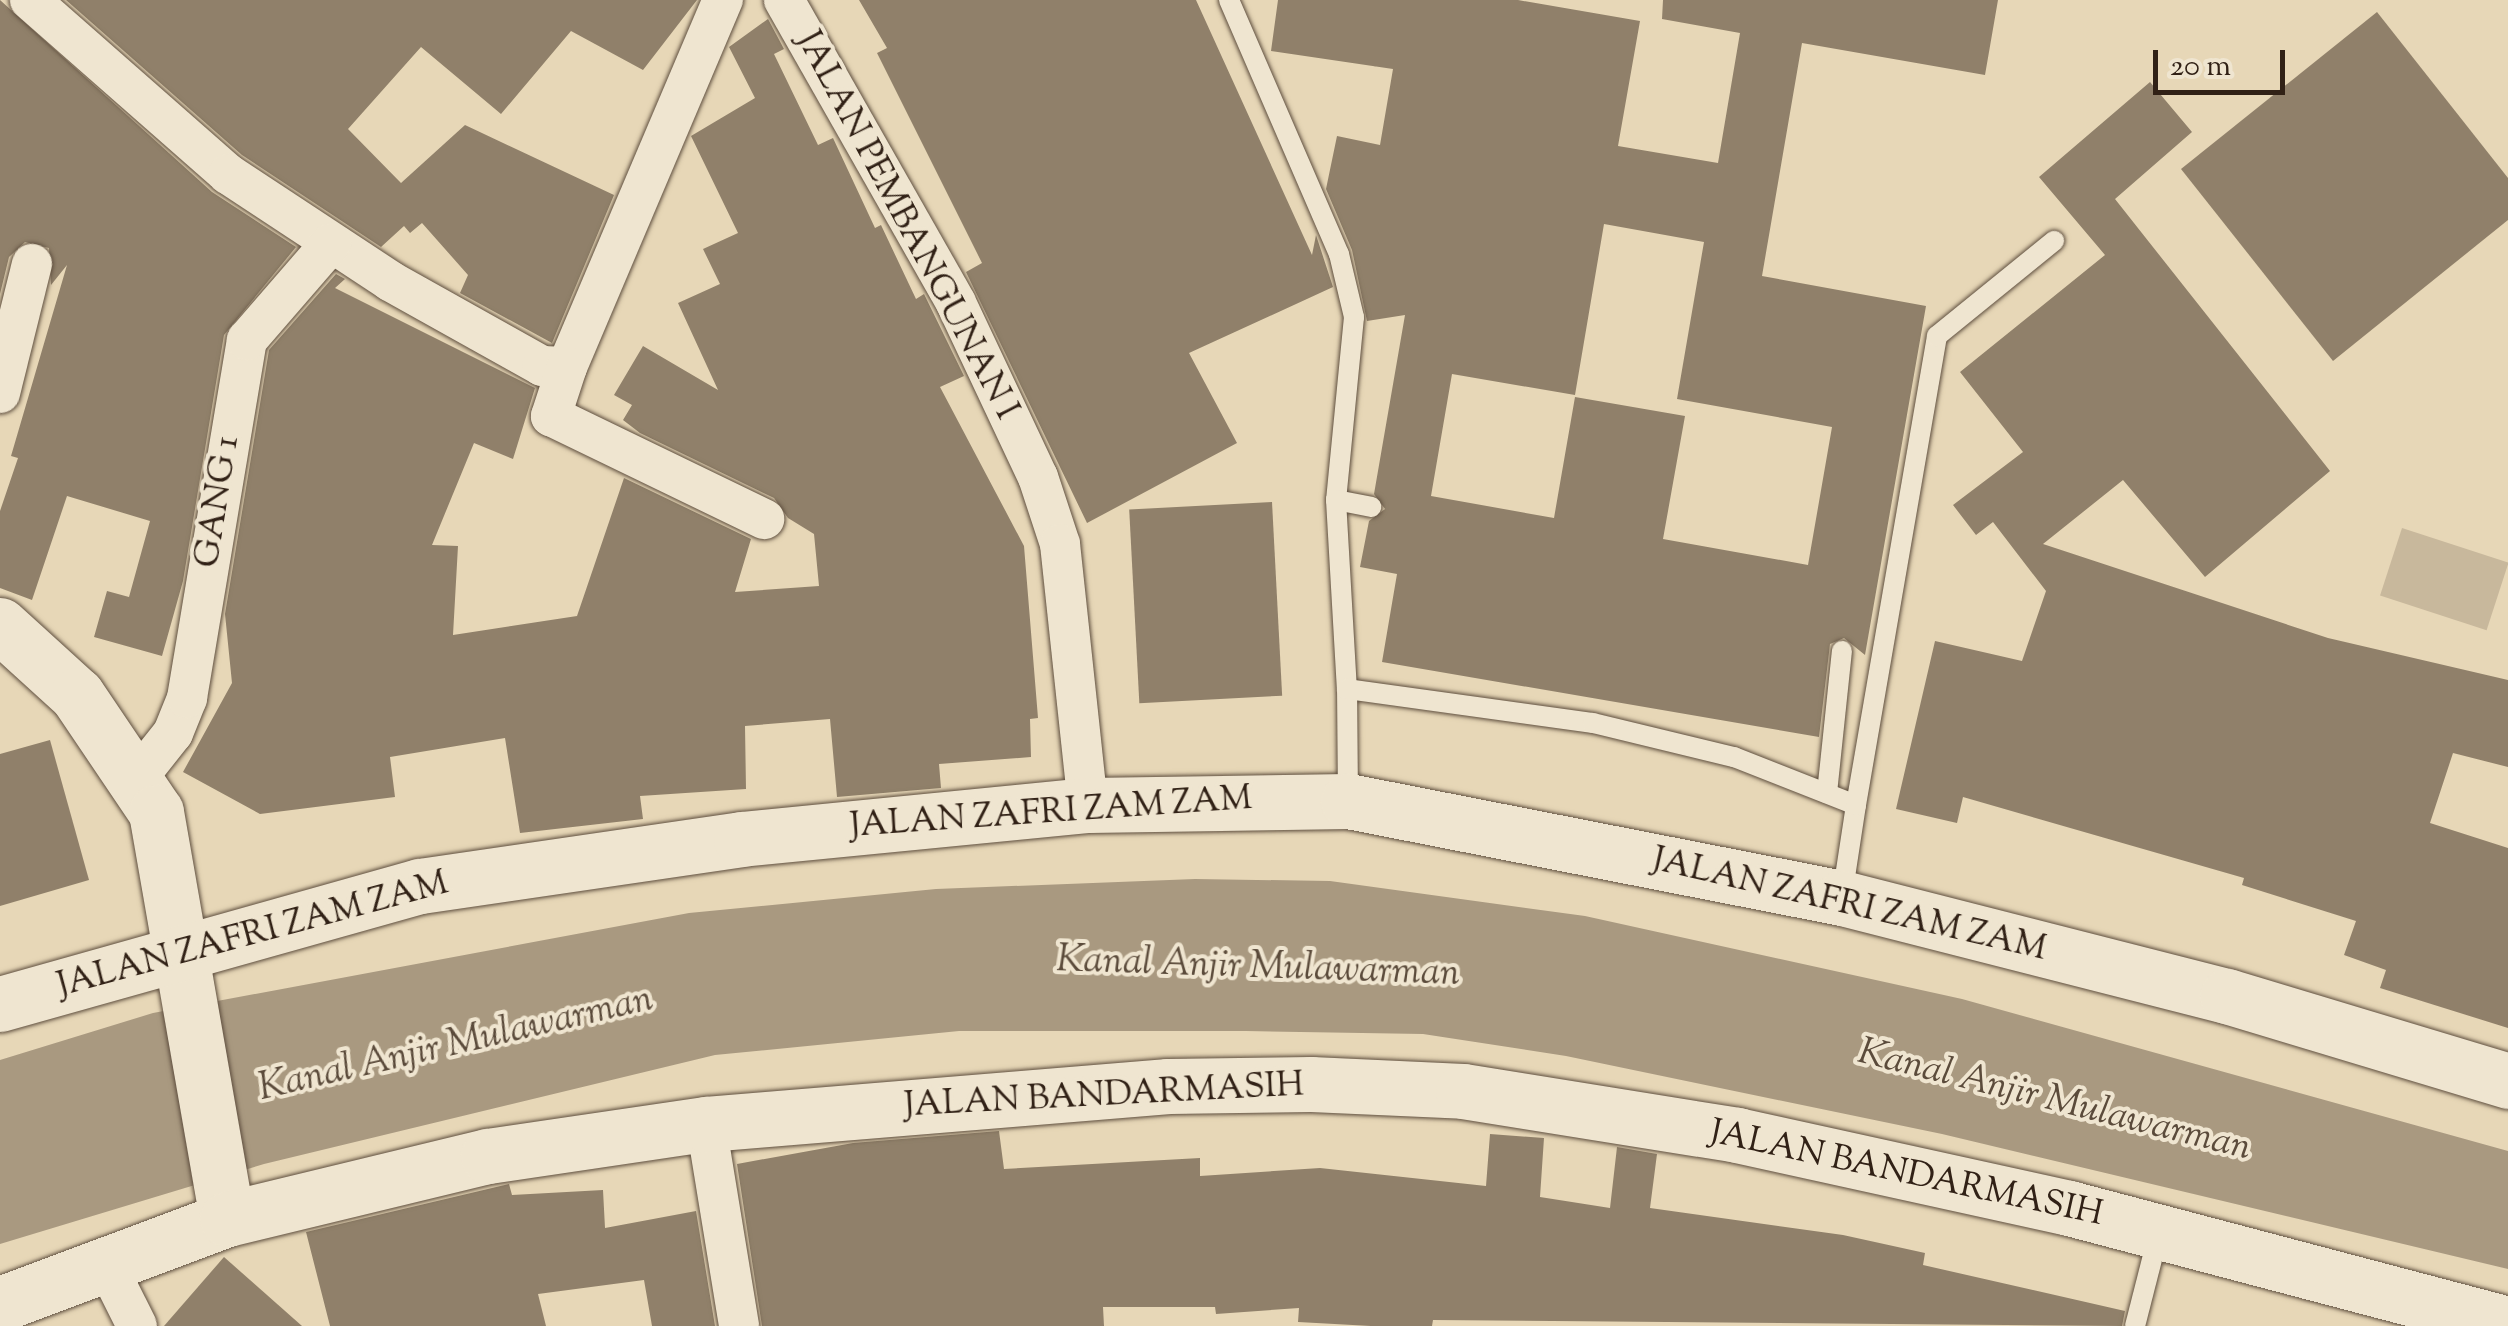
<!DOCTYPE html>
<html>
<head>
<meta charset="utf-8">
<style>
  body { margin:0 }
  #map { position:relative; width:2508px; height:1326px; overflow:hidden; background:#e7d7b7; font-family:"Sorts Mill Goudy",serif }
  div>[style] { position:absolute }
  .green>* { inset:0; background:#c8b89c; transform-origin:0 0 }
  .water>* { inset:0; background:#a99980 }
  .building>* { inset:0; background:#90806a; transform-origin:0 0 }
  .roads { filter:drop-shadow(0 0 2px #5e4e3e) drop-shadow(0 0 2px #5e4e3e) }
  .lane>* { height:20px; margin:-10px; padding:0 10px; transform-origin:10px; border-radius:10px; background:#efe5d0 }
  .street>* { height:40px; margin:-20px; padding:0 20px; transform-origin:20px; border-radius:20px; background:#efe5d0 }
  .secondary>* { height:55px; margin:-27.5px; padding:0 27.5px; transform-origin:27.5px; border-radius:27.5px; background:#efe5d0 }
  span { translate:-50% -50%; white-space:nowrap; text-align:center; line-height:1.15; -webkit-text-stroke:8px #efe5d0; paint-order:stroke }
  .street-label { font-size:35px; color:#312116 }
  .water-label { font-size:38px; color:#5b4b3b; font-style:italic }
  .scale { position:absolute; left:2153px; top:50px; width:132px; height:45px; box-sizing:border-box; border:5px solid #312116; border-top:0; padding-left:12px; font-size:30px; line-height:35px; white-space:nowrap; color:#312116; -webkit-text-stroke:8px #efe5d0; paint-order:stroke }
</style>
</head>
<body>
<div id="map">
  <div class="green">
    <i style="left:2402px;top:528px;width:112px;height:71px;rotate:18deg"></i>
  </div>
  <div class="water">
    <i style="clip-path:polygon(1195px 879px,1330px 881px,1585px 916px,1962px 999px,2508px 1151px,2508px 1269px,1942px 1134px,1566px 1056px,1423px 1034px,1246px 1031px,959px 1031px,715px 1055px,264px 1164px,0 1244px,0 1060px,153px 1013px,689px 913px,936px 889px)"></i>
  </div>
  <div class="building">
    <i style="clip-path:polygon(0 0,212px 192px,296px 247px,224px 335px,183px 581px,162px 656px,94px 637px,107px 591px,129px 597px,150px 521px,67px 496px,32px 600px,0 588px,0 511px,18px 458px,11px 456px,67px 265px,51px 285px,49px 248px,25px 242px,9px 257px,0 294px)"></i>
    <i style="clip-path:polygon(66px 0,697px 0,643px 70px,571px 31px,501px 114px,421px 47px,348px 129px,401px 183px,465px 125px,614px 195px,552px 343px,460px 293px,468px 275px,422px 223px,410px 233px,404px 226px,381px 247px,242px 155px)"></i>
    <i style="clip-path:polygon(859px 0,1196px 0,1312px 255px,1316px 235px,1333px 287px,1189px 353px,1237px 443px,1087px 523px,966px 272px,982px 263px,877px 53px,887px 48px)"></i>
    <i style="clip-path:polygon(evenodd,1278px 0,1518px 0,1640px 21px,1618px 146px,1718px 163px,1740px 33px,1662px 19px,1663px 0,1998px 0,1985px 75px,1802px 43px,1762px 276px,1926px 306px,1865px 655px,1844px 638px,1830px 644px,1819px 737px,1382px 662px,1397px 574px,1360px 567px,1369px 521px,1385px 509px,1374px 494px,1405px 315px,1367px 321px,1352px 250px,1326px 189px,1337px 136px,1380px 145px,1393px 69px,1271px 51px,1278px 0,1604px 224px,1704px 242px,1677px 399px,1832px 427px,1808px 565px,1663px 539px,1685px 416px,1575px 397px,1554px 518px,1431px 496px,1452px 374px,1575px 395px,1604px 224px)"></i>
    <i style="clip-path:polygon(2377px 12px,2508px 178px,2508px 220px,2333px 361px,2181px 169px)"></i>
    <i style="clip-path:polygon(768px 19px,784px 49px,774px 54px,818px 145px,833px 138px,875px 228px,881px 225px,916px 299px,924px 294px,964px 376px,940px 387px,1024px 546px,1038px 718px,1030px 719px,1031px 757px,939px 764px,941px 788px,837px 797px,830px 719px,745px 726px,746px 789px,640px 796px,643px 819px,520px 833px,505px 738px,390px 757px,395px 797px,260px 814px,183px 772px,232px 683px,225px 614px,269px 350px,336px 274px,345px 279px,335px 288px,535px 388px,513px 459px,474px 443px,432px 545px,458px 546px,453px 635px,577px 616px,624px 478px,751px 539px,735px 592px,819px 586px,814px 534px,788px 518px,774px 498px,640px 433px,623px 420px,632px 405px,614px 395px,643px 346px,718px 390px,678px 303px,720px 284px,703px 249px,738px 233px,691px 136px,755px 98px,729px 47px)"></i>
    <i style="clip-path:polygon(2150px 82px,2192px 132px,2115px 199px,2330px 471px,2205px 577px,2123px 480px,2043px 544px,2328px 638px,2508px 680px,2508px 767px,2453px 753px,2430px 823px,2508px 848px,2508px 1028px,2380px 988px,2386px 970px,2344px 955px,2356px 921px,2242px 885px,2244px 878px,1963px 797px,1957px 823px,1896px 809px,1935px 641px,2022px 661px,2046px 591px,1993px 522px,1976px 535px,1953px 505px,2023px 452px,1960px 372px,2105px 255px,2039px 177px)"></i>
    <i style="left:1272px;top:502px;width:194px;height:143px;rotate:87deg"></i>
    <i style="clip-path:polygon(50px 740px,89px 880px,0 906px,0 754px)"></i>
    <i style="clip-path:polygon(999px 1131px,1004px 1169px,1200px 1158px,1200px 1176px,1320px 1168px,1486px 1186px,1490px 1134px,1544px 1138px,1540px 1197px,1610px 1208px,1617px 1147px,1657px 1154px,1650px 1208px,1843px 1235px,1925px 1253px,1923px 1265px,2125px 1311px,2122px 1326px,1433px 1320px,1432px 1326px,1371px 1326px,1298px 1322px,1299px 1308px,1216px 1314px,1215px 1307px,1103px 1307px,1104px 1326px,762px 1326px,737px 1164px,853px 1143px)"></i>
    <i style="clip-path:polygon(509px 1184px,512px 1195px,603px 1190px,605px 1228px,696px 1211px,715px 1326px,652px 1326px,644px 1280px,538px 1294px,546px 1326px,330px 1326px,306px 1232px)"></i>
    <i style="clip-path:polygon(224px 1257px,302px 1326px,164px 1326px)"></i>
  </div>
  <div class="roads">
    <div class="lane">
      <i style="left:1229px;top:0;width:277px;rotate:66.6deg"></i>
      <i style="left:1339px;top:254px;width:65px;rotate:76.6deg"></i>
      <i style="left:1354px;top:317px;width:184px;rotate:95.6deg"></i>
      <i style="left:1336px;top:500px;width:189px;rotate:86.7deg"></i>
      <i style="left:1336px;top:500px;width:36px;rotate:11deg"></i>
      <i style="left:1827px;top:793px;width:143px;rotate:-84deg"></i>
      <i style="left:1348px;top:799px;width:110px;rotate:-90.5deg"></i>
      <i style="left:1347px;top:689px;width:248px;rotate:7.9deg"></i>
      <i style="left:1593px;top:723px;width:145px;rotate:13.6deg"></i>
      <i style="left:1734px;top:757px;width:131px;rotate:21.5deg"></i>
      <i style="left:1856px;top:805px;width:92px;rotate:98.7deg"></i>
      <i style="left:1856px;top:805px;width:476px;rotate:-80.2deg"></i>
      <i style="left:1937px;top:336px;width:151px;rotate:-39.1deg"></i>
      <i style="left:2135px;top:1326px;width:93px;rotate:-75.7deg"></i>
    </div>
    <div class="street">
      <i style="left:30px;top:0;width:264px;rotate:41.3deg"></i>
      <i style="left:228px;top:174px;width:194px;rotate:33.4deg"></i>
      <i style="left:390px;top:281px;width:174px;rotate:29.2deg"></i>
      <i style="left:542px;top:366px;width:25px;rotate:2deg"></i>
      <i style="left:567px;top:367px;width:399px;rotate:-67deg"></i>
      <i style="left:784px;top:0;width:348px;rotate:60.4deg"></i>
      <i style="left:956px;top:303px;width:192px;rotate:64.8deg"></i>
      <i style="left:1038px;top:477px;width:71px;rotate:71.8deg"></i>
      <i style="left:1060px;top:544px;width:262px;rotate:83.9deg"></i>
      <i style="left:567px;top:367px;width:52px;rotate:108.1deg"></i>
      <i style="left:551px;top:416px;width:237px;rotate:25.8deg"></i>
      <i style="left:0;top:393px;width:133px;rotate:-76.1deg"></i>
      <i style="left:138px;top:777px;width:56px;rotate:-51.5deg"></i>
      <i style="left:173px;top:733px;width:38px;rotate:-68deg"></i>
      <i style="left:187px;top:698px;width:363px;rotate:-80.5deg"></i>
      <i style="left:247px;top:340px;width:128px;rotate:-49.1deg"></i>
      <i style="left:706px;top:1124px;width:205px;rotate:80.7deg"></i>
      <i style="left:106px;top:1264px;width:69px;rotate:63.4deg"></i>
    </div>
    <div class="secondary">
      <i style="left:0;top:625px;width:104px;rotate:42.3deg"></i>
      <i style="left:77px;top:695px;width:141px;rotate:56deg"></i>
      <i style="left:156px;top:812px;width:413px;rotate:80.1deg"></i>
      <i style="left:0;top:1004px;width:436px;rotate:-15.7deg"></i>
      <i style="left:420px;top:886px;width:324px;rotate:-8.3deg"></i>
      <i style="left:741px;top:839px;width:349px;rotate:-5.6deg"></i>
      <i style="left:1088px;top:805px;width:260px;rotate:-0.9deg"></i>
      <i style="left:1348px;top:801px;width:503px;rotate:11.11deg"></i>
      <i style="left:1842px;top:898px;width:397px;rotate:14.3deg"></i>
      <i style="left:2227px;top:996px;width:294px;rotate:16.8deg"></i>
      <i style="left:0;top:1304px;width:242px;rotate:-20.5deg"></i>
      <i style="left:227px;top:1219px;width:268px;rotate:-13.6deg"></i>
      <i style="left:488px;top:1156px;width:220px;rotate:-8.4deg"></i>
      <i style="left:706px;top:1124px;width:464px;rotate:-4.7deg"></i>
      <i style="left:1168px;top:1086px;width:143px;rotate:-0.8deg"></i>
      <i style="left:1311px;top:1084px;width:152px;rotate:2.6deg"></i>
      <i style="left:1463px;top:1091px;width:278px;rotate:9.1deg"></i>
      <i style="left:1737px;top:1135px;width:340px;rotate:12.4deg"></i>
      <i style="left:2069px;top:1208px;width:454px;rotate:14.8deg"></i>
    </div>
  </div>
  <div class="street-label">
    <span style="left:906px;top:226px;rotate:62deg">JALAN PEMBANGUNAN I</span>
    <span style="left:219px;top:502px;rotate:-81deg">GANG 1</span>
    <span style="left:1051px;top:814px;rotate:-4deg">JALAN ZAFRI ZAM ZAM</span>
    <span style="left:1849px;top:906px;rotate:13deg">JALAN ZAFRI ZAM ZAM</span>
    <span style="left:253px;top:936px;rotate:-15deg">JALAN ZAFRI ZAM ZAM</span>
    <span style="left:1104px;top:1097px;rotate:-3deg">JALAN BANDARMASIH</span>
    <span style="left:1906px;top:1175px;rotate:12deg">JALAN BANDARMASIH</span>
  </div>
  <div class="water-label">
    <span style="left:1258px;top:969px;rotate:2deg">Kanal Anjir Mulawarman</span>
    <span style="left:456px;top:1046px;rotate:-13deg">Kanal Anjir Mulawarman</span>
    <span style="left:2054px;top:1102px;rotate:14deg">Kanal Anjir Mulawarman</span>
  </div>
  <div class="scale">20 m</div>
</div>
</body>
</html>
